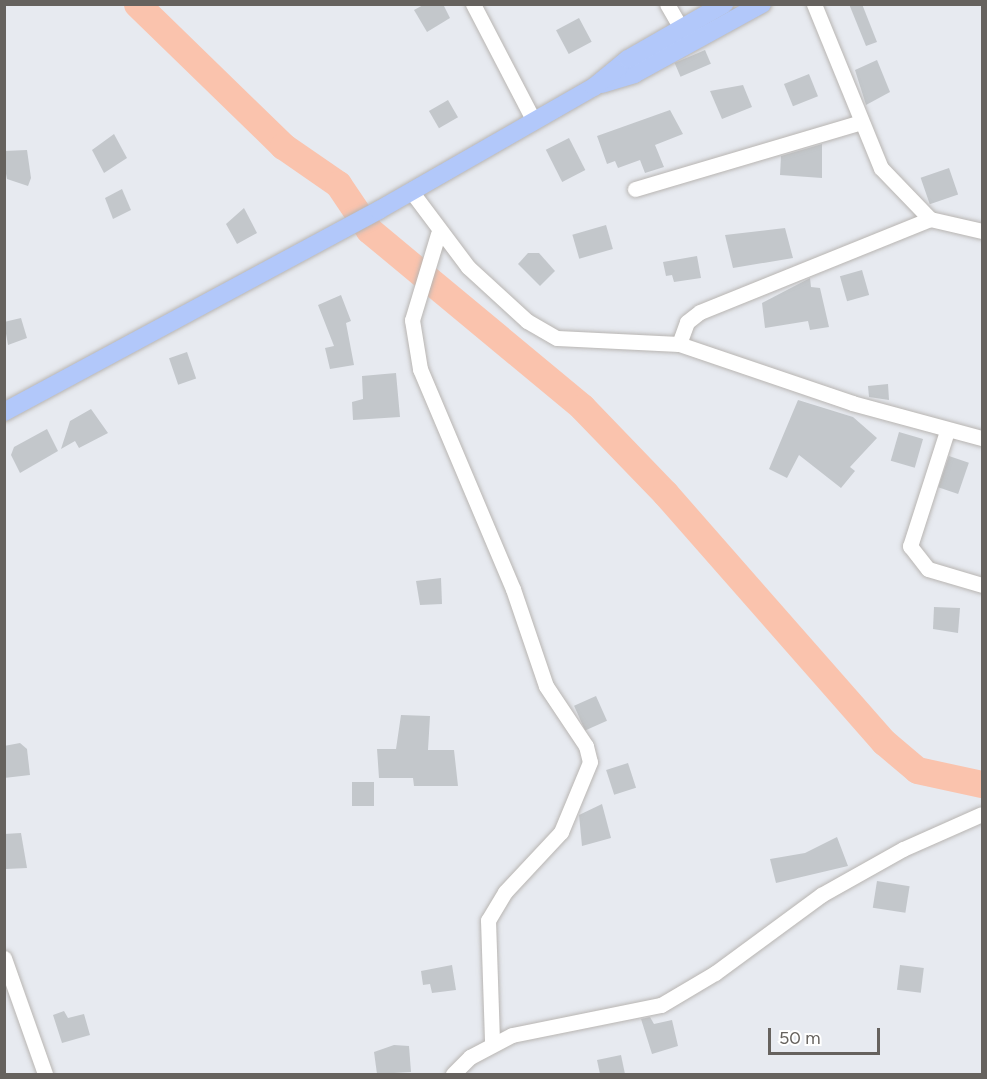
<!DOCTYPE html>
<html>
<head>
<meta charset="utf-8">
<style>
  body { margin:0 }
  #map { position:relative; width:987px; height:1079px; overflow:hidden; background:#e7eaf0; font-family:Figtree,sans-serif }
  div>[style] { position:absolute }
  .river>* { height:27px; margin:-13.5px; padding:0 13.5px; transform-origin:13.5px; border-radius:13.5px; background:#fac3ad }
  .building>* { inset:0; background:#c3c7cb; transform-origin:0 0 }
  .roads { filter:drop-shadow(0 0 2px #b8b5b2) drop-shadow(0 0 2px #b8b5b2) }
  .minor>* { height:15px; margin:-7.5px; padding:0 7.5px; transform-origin:7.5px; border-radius:7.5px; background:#fff }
  .major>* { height:18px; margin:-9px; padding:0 9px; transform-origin:9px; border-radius:9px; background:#b2c8fa }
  span { translate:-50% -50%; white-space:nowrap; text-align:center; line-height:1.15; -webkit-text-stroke:6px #fff; paint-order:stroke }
  .frame { position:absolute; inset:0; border:6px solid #66625e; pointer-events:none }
  .scale { position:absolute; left:768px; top:1028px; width:112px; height:27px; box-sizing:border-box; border:3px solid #66625e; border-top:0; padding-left:8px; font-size:18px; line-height:21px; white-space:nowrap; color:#66625e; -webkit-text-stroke:4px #fff; paint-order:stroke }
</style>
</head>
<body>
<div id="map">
  <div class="river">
    <i style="left:137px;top:4px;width:204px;rotate:44.2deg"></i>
    <i style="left:283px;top:146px;width:67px;rotate:34.6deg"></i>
    <i style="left:338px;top:184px;width:55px;rotate:56deg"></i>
    <i style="left:369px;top:230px;width:277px;rotate:39.7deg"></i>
    <i style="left:582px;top:407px;width:120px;rotate:46deg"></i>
    <i style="left:665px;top:493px;width:332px;rotate:48.7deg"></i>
    <i style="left:884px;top:742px;width:43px;rotate:40.3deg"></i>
    <i style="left:917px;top:770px;width:66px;rotate:12.2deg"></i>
  </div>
  <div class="building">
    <i style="clip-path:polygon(425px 4px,443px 4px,450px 18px,427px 32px,414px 10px)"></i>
    <i style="clip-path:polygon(849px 4px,862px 4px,877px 42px,866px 46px)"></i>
    <i style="left:579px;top:18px;width:27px;height:26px;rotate:62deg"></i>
    <i style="left:705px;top:50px;width:15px;height:33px;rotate:67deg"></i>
    <i style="clip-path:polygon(877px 60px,890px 92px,866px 105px,855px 70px)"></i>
    <i style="left:809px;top:74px;width:24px;height:27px;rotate:68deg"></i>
    <i style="clip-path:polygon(743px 85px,752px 107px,722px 119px,710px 91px)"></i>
    <i style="left:448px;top:100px;width:20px;height:22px;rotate:60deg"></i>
    <i style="clip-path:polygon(670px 110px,683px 134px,655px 145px,664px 167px,645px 173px,640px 160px,618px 168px,615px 161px,607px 164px,597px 136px)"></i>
    <i style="clip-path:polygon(114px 134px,127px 158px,104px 173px,92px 150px)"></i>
    <i style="left:569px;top:138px;width:36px;height:26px;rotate:63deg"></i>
    <i style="clip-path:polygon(822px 144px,822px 178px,780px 175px,781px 156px)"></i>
    <i style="clip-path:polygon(27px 150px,31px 178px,28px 186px,7px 179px,4px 163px,4px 151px)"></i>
    <i style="left:949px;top:168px;width:28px;height:30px;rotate:71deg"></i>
    <i style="clip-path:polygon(122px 189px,131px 210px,113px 219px,105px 198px)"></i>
    <i style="clip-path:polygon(244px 208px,257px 233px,237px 244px,226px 224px)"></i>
    <i style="left:606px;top:225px;width:25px;height:35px;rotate:74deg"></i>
    <i style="clip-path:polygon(785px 228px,793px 258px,733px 268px,725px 235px)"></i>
    <i style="clip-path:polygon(528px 253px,539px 253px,555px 271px,540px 286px,518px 264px)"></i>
    <i style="clip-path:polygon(697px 256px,701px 278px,674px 282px,672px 275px,666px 276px,663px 262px)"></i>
    <i style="left:862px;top:270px;width:26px;height:23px;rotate:74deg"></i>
    <i style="clip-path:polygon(810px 278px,811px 287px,820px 288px,829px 327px,810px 330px,808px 321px,765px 328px,762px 303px)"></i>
    <i style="clip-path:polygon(341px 295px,351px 321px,346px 323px,354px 365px,330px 369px,325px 348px,334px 346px,318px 305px)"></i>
    <i style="clip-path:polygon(21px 318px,27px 338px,8px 345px,4px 322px)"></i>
    <i style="left:187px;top:352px;width:28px;height:19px;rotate:71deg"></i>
    <i style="clip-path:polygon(396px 373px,400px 417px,353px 420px,352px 402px,363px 399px,362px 376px)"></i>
    <i style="clip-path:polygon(888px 384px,889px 400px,869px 397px,868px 386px)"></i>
    <i style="clip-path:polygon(798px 400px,853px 417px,877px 438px,850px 467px,855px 471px,841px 488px,799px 455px,787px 478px,769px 469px)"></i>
    <i style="clip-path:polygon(91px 409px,108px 433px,79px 448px,75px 441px,61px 449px,70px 421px)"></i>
    <i style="clip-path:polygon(47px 429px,58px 451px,20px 473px,11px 455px,14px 447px)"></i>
    <i style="left:899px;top:432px;width:25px;height:30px;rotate:16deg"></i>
    <i style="left:949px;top:456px;width:21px;height:33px;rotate:19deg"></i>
    <i style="clip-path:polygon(441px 578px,442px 604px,420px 605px,416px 581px)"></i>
    <i style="clip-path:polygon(934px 607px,960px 608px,958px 633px,933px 629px)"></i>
    <i style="left:596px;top:696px;width:27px;height:24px;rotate:66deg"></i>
    <i style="clip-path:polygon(401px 715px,430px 716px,428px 750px,454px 750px,458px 786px,414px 786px,413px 778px,379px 778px,377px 749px,396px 749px)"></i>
    <i style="clip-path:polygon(20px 743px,27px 749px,30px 775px,4px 778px,4px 746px)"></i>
    <i style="left:628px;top:763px;width:26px;height:23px;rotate:72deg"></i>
    <i style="left:352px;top:782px;width:22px;height:24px"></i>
    <i style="clip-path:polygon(602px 804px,611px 838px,582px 846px,579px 815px)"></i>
    <i style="clip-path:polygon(21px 833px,27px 868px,6px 869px,4px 834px)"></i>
    <i style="clip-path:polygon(837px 837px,848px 866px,776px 883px,770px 859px,805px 853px)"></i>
    <i style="left:877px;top:881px;width:33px;height:27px;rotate:9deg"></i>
    <i style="clip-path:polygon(452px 965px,456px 990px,432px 993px,430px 984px,423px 985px,421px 971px)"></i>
    <i style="left:900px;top:965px;width:24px;height:25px;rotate:7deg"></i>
    <i style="clip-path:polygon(64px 1011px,68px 1018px,84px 1014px,90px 1035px,62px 1043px,53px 1015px)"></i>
    <i style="clip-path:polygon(650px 1017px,654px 1024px,672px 1020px,678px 1046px,652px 1054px,641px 1019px)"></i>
    <i style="clip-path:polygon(394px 1045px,409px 1046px,411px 1072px,377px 1074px,374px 1052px)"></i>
    <i style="clip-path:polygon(621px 1055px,625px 1074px,600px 1074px,597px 1060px)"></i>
  </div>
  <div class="roads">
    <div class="minor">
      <i style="left:473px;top:4px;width:132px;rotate:62.5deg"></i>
      <i style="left:667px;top:4px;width:28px;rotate:60deg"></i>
      <i style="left:814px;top:4px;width:177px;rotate:67.8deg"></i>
      <i style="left:881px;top:168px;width:71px;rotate:46.1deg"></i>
      <i style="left:930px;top:219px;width:53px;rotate:13deg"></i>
      <i style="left:635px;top:189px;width:233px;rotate:-16.5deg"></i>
      <i style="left:411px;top:191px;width:95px;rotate:53.1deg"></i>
      <i style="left:468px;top:267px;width:80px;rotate:42.5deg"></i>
      <i style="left:527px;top:321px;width:34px;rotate:30deg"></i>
      <i style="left:557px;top:338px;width:122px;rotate:2.8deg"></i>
      <i style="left:679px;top:344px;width:183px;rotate:18.8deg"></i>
      <i style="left:852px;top:403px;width:135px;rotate:15.1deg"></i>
      <i style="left:438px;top:234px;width:90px;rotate:106.8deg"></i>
      <i style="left:412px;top:320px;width:50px;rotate:80.7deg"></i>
      <i style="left:420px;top:369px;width:239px;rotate:67.1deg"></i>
      <i style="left:513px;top:589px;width:102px;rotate:71.2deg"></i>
      <i style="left:546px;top:686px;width:72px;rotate:56.3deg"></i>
      <i style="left:586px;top:746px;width:16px;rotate:76deg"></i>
      <i style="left:590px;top:762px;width:76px;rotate:112.5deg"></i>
      <i style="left:561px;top:832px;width:82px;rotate:133deg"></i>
      <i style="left:505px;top:892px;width:33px;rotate:121deg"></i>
      <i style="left:488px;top:920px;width:123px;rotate:88.1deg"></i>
      <i style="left:679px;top:344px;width:23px;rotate:-70deg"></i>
      <i style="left:687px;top:322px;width:16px;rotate:-38deg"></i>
      <i style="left:700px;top:312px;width:248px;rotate:-22deg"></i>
      <i style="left:947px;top:431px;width:121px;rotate:107.8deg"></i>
      <i style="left:910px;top:546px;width:29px;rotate:52deg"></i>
      <i style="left:928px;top:569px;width:56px;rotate:16.5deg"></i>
      <i style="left:4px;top:958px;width:123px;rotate:70.5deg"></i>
      <i style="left:453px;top:1074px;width:24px;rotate:-45deg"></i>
      <i style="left:470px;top:1057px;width:47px;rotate:-27.6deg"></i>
      <i style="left:512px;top:1035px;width:152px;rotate:-11.4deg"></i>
      <i style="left:661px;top:1005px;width:63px;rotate:-30.7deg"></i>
      <i style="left:715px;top:973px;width:132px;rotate:-36.3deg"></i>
      <i style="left:821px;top:895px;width:94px;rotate:-29.3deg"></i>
      <i style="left:903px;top:849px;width:86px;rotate:-23.9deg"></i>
    </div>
    <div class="major">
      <i style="left:602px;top:84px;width:34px;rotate:-17deg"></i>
      <i style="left:634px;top:74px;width:146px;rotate:-28.7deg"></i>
      <i style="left:4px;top:412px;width:426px;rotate:-28.3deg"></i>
      <i style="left:379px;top:210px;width:248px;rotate:-29.8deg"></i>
      <i style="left:594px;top:87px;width:44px;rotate:-39.5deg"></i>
      <i style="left:628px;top:59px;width:111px;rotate:-29.8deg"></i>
    </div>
  </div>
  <div class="frame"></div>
  <div class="scale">50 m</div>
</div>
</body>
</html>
